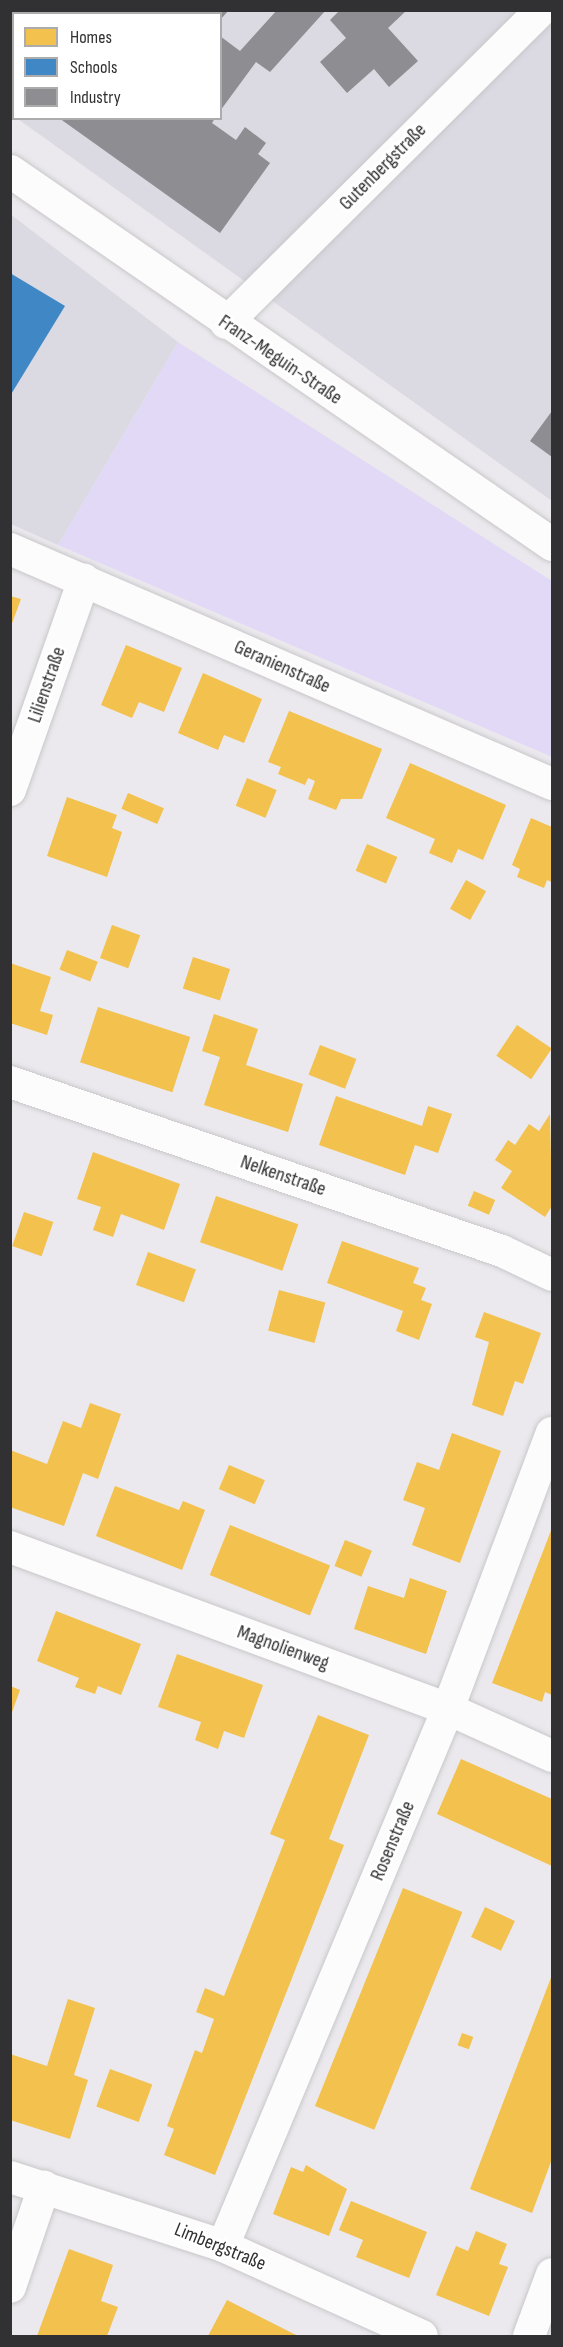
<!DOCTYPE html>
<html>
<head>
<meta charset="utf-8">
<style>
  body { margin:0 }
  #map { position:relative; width:563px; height:2347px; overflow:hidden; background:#ebe9ed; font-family:"Sofia Sans Condensed",sans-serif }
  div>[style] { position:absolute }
  .built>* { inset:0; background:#dbd9e1 }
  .green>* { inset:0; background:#e2d9f6 }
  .homes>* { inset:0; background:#f2c14e; transform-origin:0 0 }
  .schools>* { inset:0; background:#3f88c5 }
  .industry>* { inset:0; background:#8d8d92 }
  .roads { filter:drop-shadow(0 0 2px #c8c7ca) drop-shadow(0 0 2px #c8c7ca) }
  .street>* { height:32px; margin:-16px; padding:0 16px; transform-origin:16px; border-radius:16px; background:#fcfcfc }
  .secondary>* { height:33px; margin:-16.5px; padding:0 16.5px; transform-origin:16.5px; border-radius:16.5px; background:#fcfcfc }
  span { translate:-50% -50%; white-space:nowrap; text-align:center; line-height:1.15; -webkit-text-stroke:6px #fff; paint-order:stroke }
  .street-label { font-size:20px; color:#313032 }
  .frame { position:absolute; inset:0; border:12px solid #313032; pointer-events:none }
  .legend { position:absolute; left:12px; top:12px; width:210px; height:108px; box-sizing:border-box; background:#fff; border:2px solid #adacad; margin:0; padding:8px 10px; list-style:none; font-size:18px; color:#313032 }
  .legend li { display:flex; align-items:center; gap:12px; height:30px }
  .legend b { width:30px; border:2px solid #adacad }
</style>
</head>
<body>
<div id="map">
  <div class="built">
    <i style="clip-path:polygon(11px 11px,552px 11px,552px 501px,18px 119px,220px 118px,220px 14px,14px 14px,13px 115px)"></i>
    <i style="clip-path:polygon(10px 214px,178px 342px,58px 545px,11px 524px)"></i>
  </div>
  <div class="green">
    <i style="clip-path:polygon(178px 342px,552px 581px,552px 757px,58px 545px)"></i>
  </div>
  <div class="homes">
    <i style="clip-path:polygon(10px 596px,21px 599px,11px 626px,10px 626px)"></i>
    <i style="clip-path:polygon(126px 645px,182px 668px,164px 712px,139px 702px,132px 718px,101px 705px)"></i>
    <i style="clip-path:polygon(203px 673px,262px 699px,244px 743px,224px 735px,218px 750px,178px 733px)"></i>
    <i style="clip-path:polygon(289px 711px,382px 749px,362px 799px,341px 799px,336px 810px,308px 799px,315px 781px,308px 778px,305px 785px,278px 774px,281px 767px,268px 762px)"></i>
    <i style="clip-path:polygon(410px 763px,506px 805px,483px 860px,458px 849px,452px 863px,429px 853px,435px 839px,386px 818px)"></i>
    <i style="left:247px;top:778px;width:32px;height:30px;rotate:22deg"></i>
    <i style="left:128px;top:793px;width:39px;height:17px;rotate:23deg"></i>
    <i style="clip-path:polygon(67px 797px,117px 815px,112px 828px,122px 832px,107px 877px,47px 856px)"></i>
    <i style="clip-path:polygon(531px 818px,552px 827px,552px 882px,547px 880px,544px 888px,517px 877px,520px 869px,512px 865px)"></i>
    <i style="left:367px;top:844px;width:33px;height:29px;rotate:23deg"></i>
    <i style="left:466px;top:880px;width:23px;height:33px;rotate:29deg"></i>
    <i style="left:112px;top:925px;width:30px;height:35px;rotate:20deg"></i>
    <i style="left:67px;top:950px;width:33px;height:21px;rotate:21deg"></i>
    <i style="left:193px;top:957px;width:39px;height:33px;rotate:18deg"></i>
    <i style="clip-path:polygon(10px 963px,51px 977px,40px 1011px,53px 1015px,47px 1035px,10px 1023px)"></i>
    <i style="left:98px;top:1007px;width:97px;height:58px;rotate:18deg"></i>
    <i style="clip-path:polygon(214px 1014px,258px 1029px,246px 1065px,303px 1084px,288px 1132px,204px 1105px,220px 1057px,202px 1051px)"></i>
    <i style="left:517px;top:1025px;width:42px;height:37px;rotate:34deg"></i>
    <i style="left:320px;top:1045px;width:39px;height:32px;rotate:21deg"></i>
    <i style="clip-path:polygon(336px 1096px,422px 1126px,428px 1106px,452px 1114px,438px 1153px,415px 1145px,405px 1175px,319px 1145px)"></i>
    <i style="clip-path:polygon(550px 1114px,552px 1206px,545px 1217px,501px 1188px,512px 1171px,495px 1160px,508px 1140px,515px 1145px,529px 1124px,539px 1131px)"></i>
    <i style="clip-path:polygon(93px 1152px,180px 1184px,164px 1230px,121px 1214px,113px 1237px,93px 1230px,101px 1207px,77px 1199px)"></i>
    <i style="left:474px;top:1191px;width:23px;height:16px;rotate:23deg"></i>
    <i style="left:216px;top:1196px;width:87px;height:49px;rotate:19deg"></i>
    <i style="left:24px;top:1212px;width:31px;height:36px;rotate:19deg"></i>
    <i style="clip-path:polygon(342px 1241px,419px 1268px,413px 1283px,426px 1288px,421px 1300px,432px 1304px,419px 1340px,396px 1331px,403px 1311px,327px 1283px)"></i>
    <i style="left:148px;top:1252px;width:51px;height:35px;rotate:20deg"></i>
    <i style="left:279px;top:1290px;width:48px;height:42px;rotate:15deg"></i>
    <i style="clip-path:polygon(484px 1312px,541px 1333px,523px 1384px,515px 1381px,503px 1416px,472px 1405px,489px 1342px,475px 1337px)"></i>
    <i style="clip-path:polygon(90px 1403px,121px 1414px,98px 1479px,83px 1473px,64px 1526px,10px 1507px,10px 1450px,47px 1464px,63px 1421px,81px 1428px)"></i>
    <i style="clip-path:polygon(452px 1433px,501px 1451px,460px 1563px,412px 1545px,425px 1508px,403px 1500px,417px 1462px,439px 1470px)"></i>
    <i style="left:229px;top:1465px;width:39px;height:26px;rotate:23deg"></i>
    <i style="clip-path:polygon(115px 1486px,179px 1510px,183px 1501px,205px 1510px,182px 1570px,96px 1536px)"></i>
    <i style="left:230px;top:1525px;width:108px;height:54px;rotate:22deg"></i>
    <i style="clip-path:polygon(552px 1528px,552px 1695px,545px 1692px,542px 1702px,492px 1683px)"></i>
    <i style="left:345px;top:1540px;width:29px;height:28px;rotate:22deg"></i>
    <i style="clip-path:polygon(410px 1578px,447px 1591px,426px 1654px,354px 1629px,368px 1586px,404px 1598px)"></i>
    <i style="clip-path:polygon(56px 1611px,141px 1644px,121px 1695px,98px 1686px,95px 1694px,75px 1687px,79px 1678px,37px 1661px)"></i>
    <i style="clip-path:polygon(177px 1654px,263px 1685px,244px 1738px,224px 1731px,218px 1749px,195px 1740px,201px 1722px,158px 1707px)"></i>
    <i style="clip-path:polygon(10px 1686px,20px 1690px,11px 1715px,10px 1715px)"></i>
    <i style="clip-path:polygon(318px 1715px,369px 1735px,329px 1839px,344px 1845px,215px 2175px,164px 2155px,174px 2129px,167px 2126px,195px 2050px,202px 2053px,214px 2019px,196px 2012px,205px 1988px,224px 1996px,285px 1840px,270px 1834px)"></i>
    <i style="clip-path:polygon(461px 1759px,552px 1799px,552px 1866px,437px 1814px)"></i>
    <i style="left:403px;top:1888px;width:64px;height:235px;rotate:22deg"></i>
    <i style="left:485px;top:1907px;width:33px;height:33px;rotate:25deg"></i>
    <i style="clip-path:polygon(552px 1975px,552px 2159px,532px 2213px,470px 2189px)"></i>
    <i style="clip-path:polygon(68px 1999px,95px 2008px,74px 2075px,88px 2080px,70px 2139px,10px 2120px,10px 2054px,47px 2066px)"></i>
    <i style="left:462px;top:2033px;width:12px;height:13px;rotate:20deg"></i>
    <i style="left:110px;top:2069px;width:45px;height:40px;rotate:20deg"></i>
    <i style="clip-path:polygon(306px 2165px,347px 2189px,329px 2236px,273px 2214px,291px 2167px,303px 2172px)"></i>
    <i style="clip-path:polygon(351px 2201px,427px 2232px,409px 2278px,356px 2257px,363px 2240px,339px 2230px)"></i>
    <i style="clip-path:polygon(476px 2231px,507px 2244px,499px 2264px,508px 2267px,489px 2316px,436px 2295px,456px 2246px,468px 2251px)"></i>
    <i style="clip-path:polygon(69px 2249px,113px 2265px,101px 2301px,118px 2307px,107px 2336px,37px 2336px)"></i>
    <i style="clip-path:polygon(227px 2300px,294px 2334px,299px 2336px,208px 2336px)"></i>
  </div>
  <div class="schools">
    <i style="clip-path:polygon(10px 273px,65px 306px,10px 396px)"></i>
  </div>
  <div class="industry">
    <i style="clip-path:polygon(161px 10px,229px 10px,220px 20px,220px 14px)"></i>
    <i style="clip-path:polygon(277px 10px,326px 10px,270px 72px,256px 62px,220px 111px,220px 36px,240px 51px)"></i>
    <i style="clip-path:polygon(340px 10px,407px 10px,388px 28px,418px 61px,389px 87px,374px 69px,347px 93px,320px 62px,346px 38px,330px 20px)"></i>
    <i style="clip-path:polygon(59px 118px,215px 118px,212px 123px,236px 140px,245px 127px,266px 143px,258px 154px,270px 163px,220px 233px)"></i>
    <i style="clip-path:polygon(552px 411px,552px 457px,530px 441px)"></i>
  </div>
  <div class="roads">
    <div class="street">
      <i style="left:226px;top:323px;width:444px;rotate:-44.8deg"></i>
      <i style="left:10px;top:549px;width:591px;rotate:23.44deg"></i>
      <i style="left:10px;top:790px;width:223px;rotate:-70.6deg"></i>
      <i style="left:10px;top:1082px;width:520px;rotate:18.96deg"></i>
      <i style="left:502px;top:1251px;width:55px;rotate:25.6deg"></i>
      <i style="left:10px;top:1547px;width:467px;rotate:20.3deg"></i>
      <i style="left:448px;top:1709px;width:114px;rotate:24.3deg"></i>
      <i style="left:10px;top:2177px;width:224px;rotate:17.9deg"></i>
      <i style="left:223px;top:2246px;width:218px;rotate:24.3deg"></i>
      <i style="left:223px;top:2246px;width:582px;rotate:-67.27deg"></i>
      <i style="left:448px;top:1709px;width:295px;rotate:-69.4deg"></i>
      <i style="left:10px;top:2287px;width:106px;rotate:-71.2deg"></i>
      <i style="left:529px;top:2336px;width:66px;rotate:-69.6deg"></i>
    </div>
    <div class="secondary">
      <i style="left:10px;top:171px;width:658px;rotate:34.54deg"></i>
    </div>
  </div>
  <div class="street-label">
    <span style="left:383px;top:167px;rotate:-45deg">Gutenbergstraße</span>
    <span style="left:280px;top:360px;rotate:34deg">Franz-Meguin-Straße</span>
    <span style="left:282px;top:667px;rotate:24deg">Geranienstraße</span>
    <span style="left:47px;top:685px;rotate:-71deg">Lilienstraße</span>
    <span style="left:283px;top:1176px;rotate:19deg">Nelkenstraße</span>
    <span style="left:283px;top:1648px;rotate:20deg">Magnolienweg</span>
    <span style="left:393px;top:1841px;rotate:-67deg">Rosenstraße</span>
    <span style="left:220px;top:2247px;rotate:22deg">Limbergstraße</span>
  </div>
  <div class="frame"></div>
  <ul class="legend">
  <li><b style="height:16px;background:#f2c14e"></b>Homes</li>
  <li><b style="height:16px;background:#3f88c5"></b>Schools</li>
  <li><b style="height:16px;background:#8d8d92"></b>Industry</li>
  </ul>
</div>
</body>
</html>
